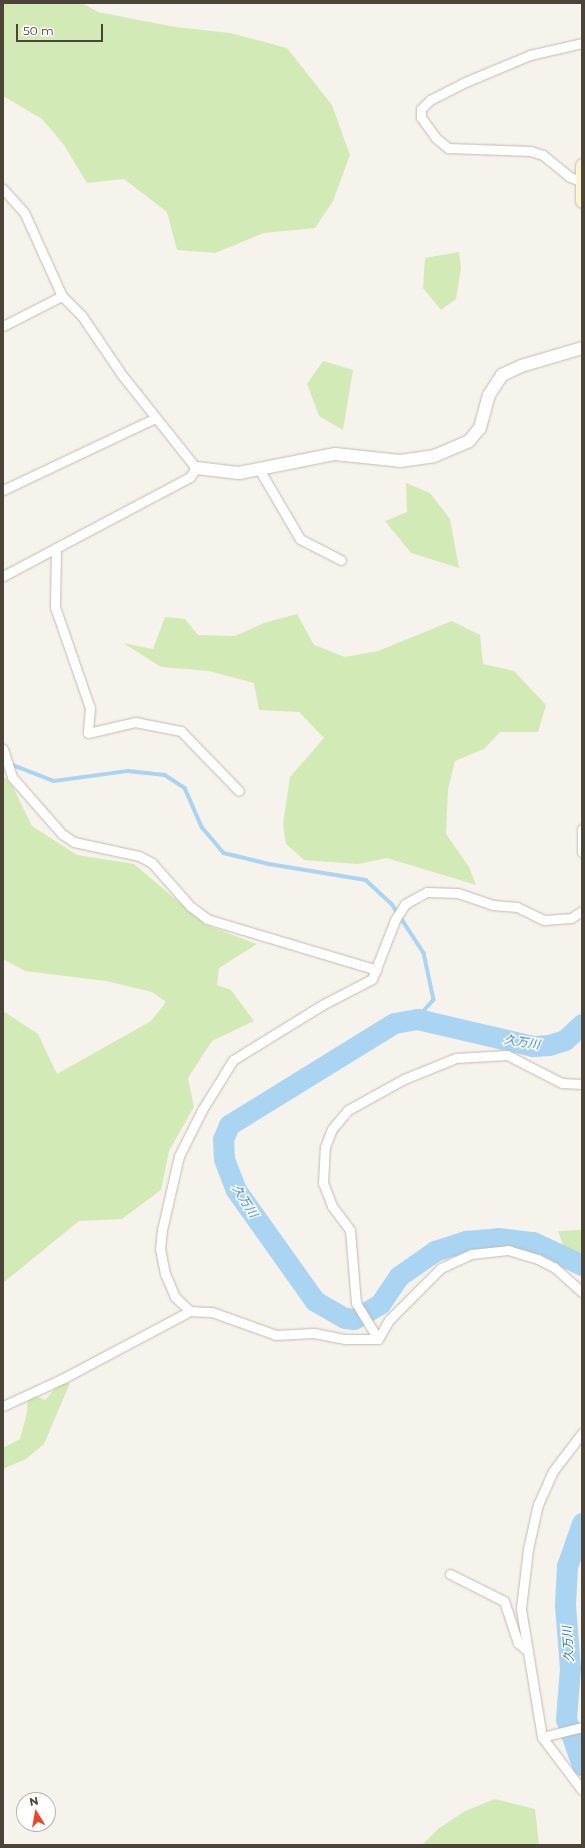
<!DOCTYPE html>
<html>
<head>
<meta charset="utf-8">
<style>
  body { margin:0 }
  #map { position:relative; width:585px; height:1848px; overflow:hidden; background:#f6f3ec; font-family:Montserrat,"Noto Sans JP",sans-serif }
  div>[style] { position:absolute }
  .green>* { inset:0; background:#d2eab5 }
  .stream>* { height:3.5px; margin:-1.75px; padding:0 1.75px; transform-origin:1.75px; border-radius:1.75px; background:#a9d4f2 }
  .river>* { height:21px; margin:-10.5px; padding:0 10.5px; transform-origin:10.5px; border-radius:10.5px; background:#a9d4f2 }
  .roads { filter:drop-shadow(0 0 1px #c2bbae) drop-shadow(0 0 1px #c2bbae) }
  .minor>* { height:9px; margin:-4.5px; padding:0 4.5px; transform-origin:4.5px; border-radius:4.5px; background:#fff }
  .tertiary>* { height:12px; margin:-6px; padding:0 6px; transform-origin:6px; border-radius:6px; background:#fff }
  .secondary>* { height:13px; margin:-6.5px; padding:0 6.5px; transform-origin:6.5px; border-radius:6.5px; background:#fff3cd }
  span { translate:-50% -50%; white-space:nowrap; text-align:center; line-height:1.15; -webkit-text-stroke:3px #fff; paint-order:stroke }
  .water-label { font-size:12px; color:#2e7ab2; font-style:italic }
  .frame { position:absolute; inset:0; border:4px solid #4b4439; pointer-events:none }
  .north { position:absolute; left:16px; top:1792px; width:40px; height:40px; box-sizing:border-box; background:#fff; border:1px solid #b7b4b0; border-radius:50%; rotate:349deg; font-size:11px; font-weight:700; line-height:16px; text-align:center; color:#4b4439 }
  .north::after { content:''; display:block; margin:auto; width:14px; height:18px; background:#fc3f1d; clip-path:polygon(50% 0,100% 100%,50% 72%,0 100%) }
  .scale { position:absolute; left:16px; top:24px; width:87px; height:18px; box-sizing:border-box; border:2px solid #4b4439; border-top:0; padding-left:5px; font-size:12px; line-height:14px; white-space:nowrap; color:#4b4439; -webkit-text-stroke:3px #fff; paint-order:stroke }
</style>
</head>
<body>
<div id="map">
  <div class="green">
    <i style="clip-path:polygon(3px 3px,82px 3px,98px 12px,175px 27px,230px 33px,287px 48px,332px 105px,350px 155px,333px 201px,315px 228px,264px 233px,215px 253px,177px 250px,167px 212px,124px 179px,87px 183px,64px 145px,42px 119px,3px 96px)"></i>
    <i style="clip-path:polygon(459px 252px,461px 268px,456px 299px,441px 310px,423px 288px,425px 258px)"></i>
    <i style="clip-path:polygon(323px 361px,353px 370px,343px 430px,319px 416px,307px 384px)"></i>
    <i style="clip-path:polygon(406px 483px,430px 493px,450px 519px,459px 568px,411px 553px,385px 521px,407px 512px)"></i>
    <i style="clip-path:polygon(297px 614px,314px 645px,345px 657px,378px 651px,452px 621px,480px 635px,483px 664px,514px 671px,546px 705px,538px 732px,500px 732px,484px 749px,455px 761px,448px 789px,446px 834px,469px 867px,476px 885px,387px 858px,358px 864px,304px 860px,286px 844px,283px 824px,290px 777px,324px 738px,299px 712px,259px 710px,254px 683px,209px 671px,161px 667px,123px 643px,153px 649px,165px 617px,185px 619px,198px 635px,235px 636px,264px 623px)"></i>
    <i style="clip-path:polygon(3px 775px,13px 787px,32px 826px,77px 855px,134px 864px,206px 925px,257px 944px,219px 968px,217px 985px,231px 990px,254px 1021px,212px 1041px,188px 1078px,194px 1107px,169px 1151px,161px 1190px,122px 1219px,79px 1221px,3px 1283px,3px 1011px,38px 1034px,57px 1074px,151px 1021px,166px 1002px,152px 992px,106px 981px,25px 971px,3px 959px)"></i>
    <i style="clip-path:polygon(582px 1230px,582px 1276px,569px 1263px,558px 1231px)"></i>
    <i style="clip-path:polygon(70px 1383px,44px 1444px,26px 1459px,3px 1469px,3px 1448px,20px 1439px,27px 1413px,28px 1393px,45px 1400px,59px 1384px)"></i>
    <i style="clip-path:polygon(495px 1799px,535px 1809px,539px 1845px,422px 1845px,438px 1829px,465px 1811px)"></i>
  </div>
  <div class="stream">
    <i style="left:10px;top:764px;width:47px;rotate:21.1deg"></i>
    <i style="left:54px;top:781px;width:75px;rotate:-7.7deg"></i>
    <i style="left:128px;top:771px;width:37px;rotate:6deg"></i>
    <i style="left:165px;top:775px;width:24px;rotate:33deg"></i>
    <i style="left:185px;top:788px;width:43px;rotate:66.4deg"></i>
    <i style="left:202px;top:827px;width:34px;rotate:50deg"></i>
    <i style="left:224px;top:853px;width:46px;rotate:13.7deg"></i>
    <i style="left:269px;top:864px;width:98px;rotate:9.4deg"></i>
    <i style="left:366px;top:880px;width:35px;rotate:43deg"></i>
    <i style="left:392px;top:904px;width:59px;rotate:56.9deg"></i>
    <i style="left:424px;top:953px;width:48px;rotate:78deg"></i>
    <i style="left:434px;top:1000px;width:25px;rotate:132deg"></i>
  </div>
  <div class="river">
    <i style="left:582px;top:1024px;width:23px;rotate:137deg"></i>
    <i style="left:565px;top:1040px;width:17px;rotate:163deg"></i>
    <i style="left:549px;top:1045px;width:16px;rotate:176deg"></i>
    <i style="left:533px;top:1046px;width:119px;rotate:-166.9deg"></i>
    <i style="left:417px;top:1019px;width:23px;rotate:170deg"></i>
    <i style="left:394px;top:1023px;width:194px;rotate:148.3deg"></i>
    <i style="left:229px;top:1125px;width:15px;rotate:113deg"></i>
    <i style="left:223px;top:1139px;width:20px;rotate:87deg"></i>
    <i style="left:224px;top:1159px;width:33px;rotate:69deg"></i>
    <i style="left:236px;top:1190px;width:136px;rotate:54.6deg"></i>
    <i style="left:315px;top:1301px;width:34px;rotate:30deg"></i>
    <i style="left:345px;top:1318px;width:9px;rotate:6deg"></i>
    <i style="left:354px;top:1319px;width:30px;rotate:-30deg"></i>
    <i style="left:380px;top:1304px;width:34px;rotate:-56deg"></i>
    <i style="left:399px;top:1276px;width:44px;rotate:-34.8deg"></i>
    <i style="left:435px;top:1251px;width:33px;rotate:-18deg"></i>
    <i style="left:466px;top:1241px;width:32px;rotate:-5deg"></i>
    <i style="left:498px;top:1238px;width:35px;rotate:7deg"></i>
    <i style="left:533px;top:1242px;width:54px;rotate:25.1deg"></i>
    <i style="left:582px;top:1523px;width:46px;rotate:109.2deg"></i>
    <i style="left:567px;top:1566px;width:39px;rotate:93deg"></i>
    <i style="left:565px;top:1605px;width:63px;rotate:85.5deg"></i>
    <i style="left:570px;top:1668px;width:51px;rotate:94.5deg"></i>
    <i style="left:566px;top:1719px;width:49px;rotate:70.8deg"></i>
  </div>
  <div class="roads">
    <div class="minor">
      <i style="left:580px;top:181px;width:11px;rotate:-158deg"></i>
      <i style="left:570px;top:177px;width:35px;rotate:-141deg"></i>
      <i style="left:543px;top:155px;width:14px;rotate:-163deg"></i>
      <i style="left:530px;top:151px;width:82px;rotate:-177.9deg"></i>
      <i style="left:448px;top:148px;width:16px;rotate:-140deg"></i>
      <i style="left:436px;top:138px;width:26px;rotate:-126deg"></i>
      <i style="left:421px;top:117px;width:8px;rotate:-90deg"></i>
      <i style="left:421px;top:109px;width:13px;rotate:-45deg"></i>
      <i style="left:430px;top:100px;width:37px;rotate:-27deg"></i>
      <i style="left:463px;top:83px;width:73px;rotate:-22.7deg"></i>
      <i style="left:530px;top:55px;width:53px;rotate:-13deg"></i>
      <i style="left:3px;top:189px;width:31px;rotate:48deg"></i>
      <i style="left:24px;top:212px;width:92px;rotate:65.7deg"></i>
      <i style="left:62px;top:296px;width:28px;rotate:45deg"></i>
      <i style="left:82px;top:316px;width:71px;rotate:55.9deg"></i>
      <i style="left:122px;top:375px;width:119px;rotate:51.5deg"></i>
      <i style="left:196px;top:468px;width:11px;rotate:124deg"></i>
      <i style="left:190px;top:477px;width:212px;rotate:152.1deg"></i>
      <i style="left:3px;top:326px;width:66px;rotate:-27deg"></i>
      <i style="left:259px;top:469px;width:81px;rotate:59.6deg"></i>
      <i style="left:300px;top:539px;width:46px;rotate:27.1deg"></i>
      <i style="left:3px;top:490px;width:168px;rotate:-25.3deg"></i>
      <i style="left:56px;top:548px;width:59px;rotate:91deg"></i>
      <i style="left:55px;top:607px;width:107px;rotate:70.9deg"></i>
      <i style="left:90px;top:708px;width:25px;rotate:95deg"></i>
      <i style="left:88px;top:733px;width:48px;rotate:-13.2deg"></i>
      <i style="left:135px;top:722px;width:47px;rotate:11.1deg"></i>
      <i style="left:181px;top:731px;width:83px;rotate:46deg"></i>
      <i style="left:3px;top:749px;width:29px;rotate:72deg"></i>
      <i style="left:12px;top:777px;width:76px;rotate:48.7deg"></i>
      <i style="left:62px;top:834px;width:14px;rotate:34deg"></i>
      <i style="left:74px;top:842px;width:66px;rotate:12.2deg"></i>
      <i style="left:139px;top:856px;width:15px;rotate:28deg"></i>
      <i style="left:152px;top:863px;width:57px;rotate:48.5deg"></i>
      <i style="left:190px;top:906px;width:21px;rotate:37deg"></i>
      <i style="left:207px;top:919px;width:177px;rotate:16.7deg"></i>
      <i style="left:582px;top:829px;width:23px;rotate:90deg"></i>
      <i style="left:190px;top:1311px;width:21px;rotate:-137deg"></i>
      <i style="left:175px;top:1297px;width:25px;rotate:-113deg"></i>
      <i style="left:165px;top:1274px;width:25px;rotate:-101deg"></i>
      <i style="left:160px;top:1249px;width:19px;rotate:-84deg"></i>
      <i style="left:162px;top:1230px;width:76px;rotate:-77.1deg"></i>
      <i style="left:179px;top:1156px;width:51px;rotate:-63.4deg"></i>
      <i style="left:202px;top:1110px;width:59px;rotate:-58.2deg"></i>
      <i style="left:233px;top:1060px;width:105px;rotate:-31.7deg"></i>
      <i style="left:322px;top:1005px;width:56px;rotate:-27.5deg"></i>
      <i style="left:372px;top:979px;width:63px;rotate:-68.7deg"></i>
      <i style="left:395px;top:920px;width:19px;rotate:-58deg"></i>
      <i style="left:405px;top:904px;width:25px;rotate:-29deg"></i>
      <i style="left:427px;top:892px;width:31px;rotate:2deg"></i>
      <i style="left:458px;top:893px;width:37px;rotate:19deg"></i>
      <i style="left:493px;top:905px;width:24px;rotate:5deg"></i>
      <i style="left:517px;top:907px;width:30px;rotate:26deg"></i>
      <i style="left:544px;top:920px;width:27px;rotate:-4deg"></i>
      <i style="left:571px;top:918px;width:13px;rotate:-32deg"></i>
      <i style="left:378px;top:1339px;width:42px;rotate:-121.4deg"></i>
      <i style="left:356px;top:1303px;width:73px;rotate:-94.7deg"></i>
      <i style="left:350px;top:1230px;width:30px;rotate:-127deg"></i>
      <i style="left:332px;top:1206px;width:25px;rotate:-111deg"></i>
      <i style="left:323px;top:1183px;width:36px;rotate:-87deg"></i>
      <i style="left:325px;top:1147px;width:19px;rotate:-69deg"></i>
      <i style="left:332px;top:1129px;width:25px;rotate:-50deg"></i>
      <i style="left:348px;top:1110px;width:64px;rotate:-29deg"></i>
      <i style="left:404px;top:1079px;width:56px;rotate:-22deg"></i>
      <i style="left:456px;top:1058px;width:51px;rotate:-3.4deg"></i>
      <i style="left:507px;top:1055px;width:62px;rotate:27deg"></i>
      <i style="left:562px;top:1083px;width:20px;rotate:3deg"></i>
      <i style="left:3px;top:1406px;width:65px;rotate:-24.6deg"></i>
      <i style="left:62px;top:1379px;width:145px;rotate:-28deg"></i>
      <i style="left:190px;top:1311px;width:22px;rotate:3deg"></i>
      <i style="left:212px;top:1312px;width:68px;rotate:19.8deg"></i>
      <i style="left:276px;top:1335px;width:38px;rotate:-3deg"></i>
      <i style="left:314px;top:1333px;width:33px;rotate:11deg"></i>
      <i style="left:346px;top:1339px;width:32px"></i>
      <i style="left:378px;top:1339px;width:22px;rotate:-60deg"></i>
      <i style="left:389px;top:1320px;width:74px;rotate:-45deg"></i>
      <i style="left:441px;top:1268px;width:33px;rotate:-25deg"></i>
      <i style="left:471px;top:1254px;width:37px;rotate:-6deg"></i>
      <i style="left:508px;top:1250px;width:31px;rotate:17deg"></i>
      <i style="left:538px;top:1259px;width:18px;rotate:27deg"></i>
      <i style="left:554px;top:1267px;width:38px;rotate:42deg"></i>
      <i style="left:582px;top:1433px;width:48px;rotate:127.3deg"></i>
      <i style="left:553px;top:1471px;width:36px;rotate:114deg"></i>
      <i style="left:538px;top:1504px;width:46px;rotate:102.5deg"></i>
      <i style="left:528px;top:1549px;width:60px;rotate:96.7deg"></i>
      <i style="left:521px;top:1609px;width:130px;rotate:80.7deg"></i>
      <i style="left:542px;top:1737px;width:66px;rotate:53deg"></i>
      <i style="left:450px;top:1574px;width:60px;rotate:26.6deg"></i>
      <i style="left:504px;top:1601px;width:44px;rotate:71.6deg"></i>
      <i style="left:518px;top:1643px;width:13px;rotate:39deg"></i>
      <i style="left:542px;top:1737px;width:41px;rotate:-14deg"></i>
    </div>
    <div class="tertiary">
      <i style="left:196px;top:468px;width:43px;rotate:6.6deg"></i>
      <i style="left:239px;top:473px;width:98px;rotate:-11.2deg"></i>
      <i style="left:335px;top:454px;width:65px;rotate:6.1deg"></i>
      <i style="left:400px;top:461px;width:34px;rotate:-8deg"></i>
      <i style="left:434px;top:456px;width:38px;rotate:-23deg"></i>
      <i style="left:469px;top:441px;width:17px;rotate:-50deg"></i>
      <i style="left:480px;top:428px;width:34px;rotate:-75deg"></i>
      <i style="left:489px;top:395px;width:24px;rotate:-57deg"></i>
      <i style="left:502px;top:375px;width:21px;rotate:-25deg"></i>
      <i style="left:521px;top:366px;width:64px;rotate:-16.4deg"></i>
    </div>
    <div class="secondary">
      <i style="left:582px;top:165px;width:36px;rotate:90deg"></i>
    </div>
  </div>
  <div class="water-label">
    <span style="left:522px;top:1042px;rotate:9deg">久万川</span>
    <span style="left:245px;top:1201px;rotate:58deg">久万川</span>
    <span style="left:568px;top:1644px;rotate:-94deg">久万川</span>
  </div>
  <div class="frame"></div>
  <div class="north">N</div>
  <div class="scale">50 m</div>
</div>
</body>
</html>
